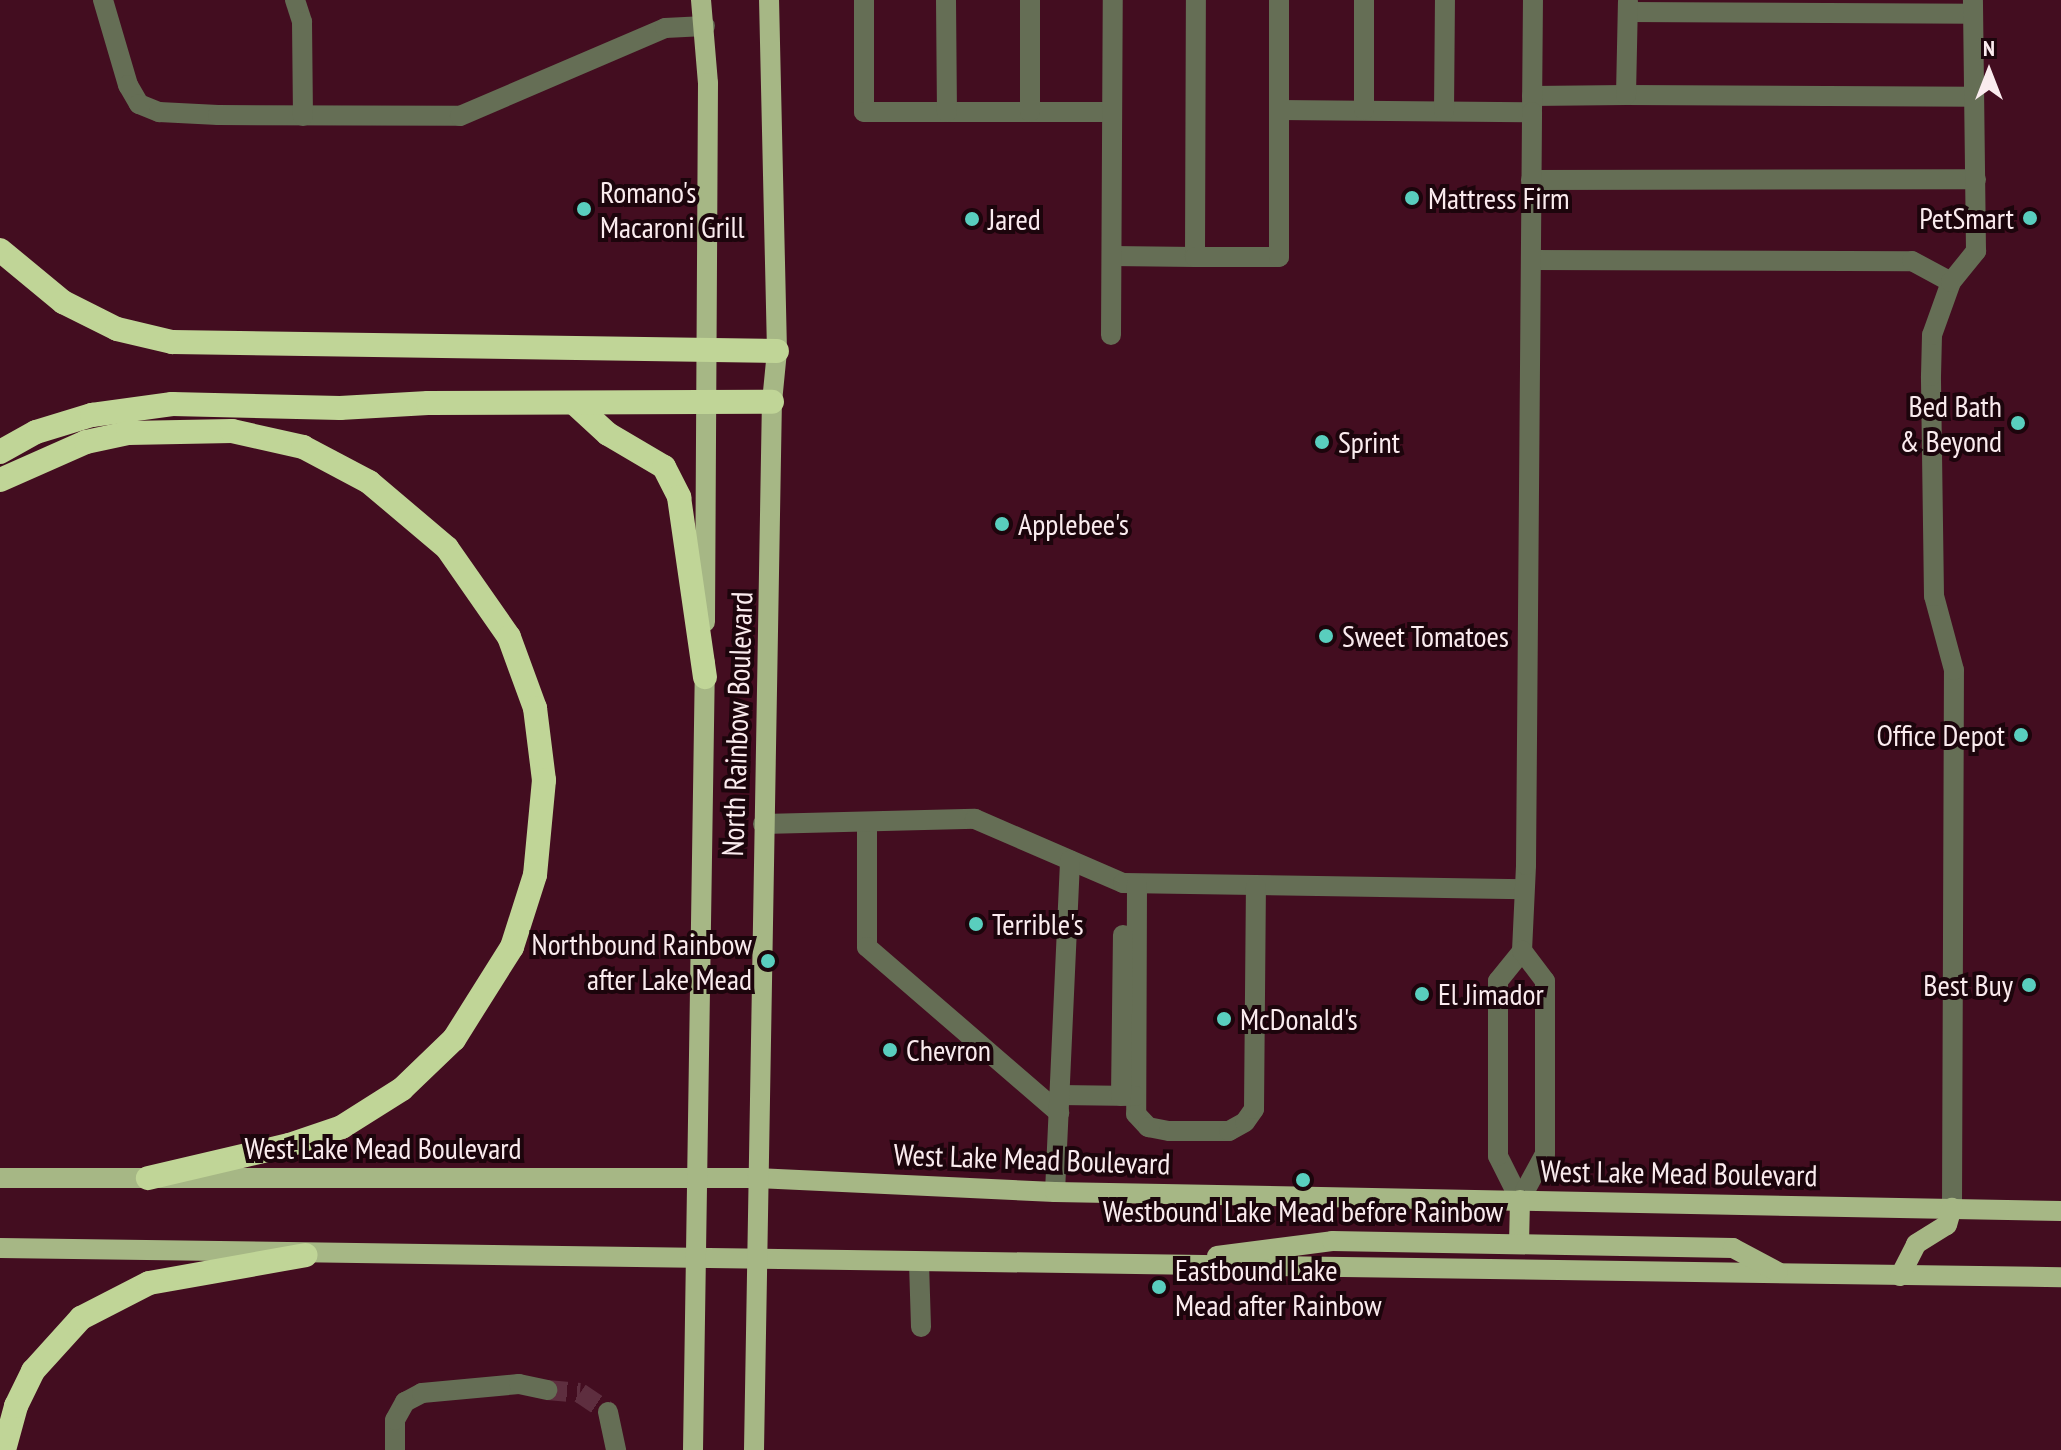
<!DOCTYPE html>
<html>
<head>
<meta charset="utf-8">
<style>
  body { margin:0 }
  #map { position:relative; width:2061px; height:1450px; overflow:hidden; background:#430d20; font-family:"PT Sans Narrow",sans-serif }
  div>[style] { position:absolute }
  .minor-tunnel>* { height:20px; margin-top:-10px; transform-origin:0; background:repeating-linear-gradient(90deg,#5e2e3f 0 20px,transparent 0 30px) }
  .minor>* { height:20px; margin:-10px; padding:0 10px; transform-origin:10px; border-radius:10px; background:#656e55 }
  .major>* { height:20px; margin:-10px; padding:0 10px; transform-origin:10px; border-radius:10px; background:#a6b785 }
  .highway>* { height:24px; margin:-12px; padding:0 12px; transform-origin:12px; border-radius:12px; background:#c0d597 }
  .dots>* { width:22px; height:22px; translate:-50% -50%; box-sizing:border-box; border:4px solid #1c050c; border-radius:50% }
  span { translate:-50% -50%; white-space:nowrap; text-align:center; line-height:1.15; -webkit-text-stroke:8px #1c050c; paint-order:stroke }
  .poi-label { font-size:30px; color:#faebee }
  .left { translate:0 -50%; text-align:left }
  .right { translate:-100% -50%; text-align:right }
  .street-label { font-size:30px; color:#faebee }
  .north { position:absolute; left:1949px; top:32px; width:80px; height:80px; -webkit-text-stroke:6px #1c050c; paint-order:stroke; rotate:0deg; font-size:22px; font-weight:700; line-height:32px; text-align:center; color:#faebee }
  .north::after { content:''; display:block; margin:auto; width:28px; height:36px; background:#faebee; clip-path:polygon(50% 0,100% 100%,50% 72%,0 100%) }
</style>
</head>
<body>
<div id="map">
  <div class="minor-tunnel">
    <i style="left:547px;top:1390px;width:33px;rotate:5deg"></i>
    <i style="left:580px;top:1393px;width:34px;rotate:34deg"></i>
  </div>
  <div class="minor">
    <i style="left:103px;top:0;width:89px;rotate:73.6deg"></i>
    <i style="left:128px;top:85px;width:22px;rotate:60deg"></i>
    <i style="left:139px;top:104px;width:22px;rotate:22deg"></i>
    <i style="left:159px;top:112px;width:59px;rotate:2.9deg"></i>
    <i style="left:218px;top:115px;width:242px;rotate:0.2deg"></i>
    <i style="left:460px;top:116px;width:223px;rotate:-23.2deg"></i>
    <i style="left:665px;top:28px;width:40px;rotate:-2.9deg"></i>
    <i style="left:295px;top:0;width:23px;rotate:72deg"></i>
    <i style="left:302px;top:22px;width:94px;rotate:89.4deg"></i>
    <i style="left:864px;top:0;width:112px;rotate:90deg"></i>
    <i style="left:864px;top:112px;width:248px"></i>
    <i style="left:946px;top:0;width:112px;rotate:89.5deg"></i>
    <i style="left:1030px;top:0;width:112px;rotate:90deg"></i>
    <i style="left:1628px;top:12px;width:345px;rotate:0.3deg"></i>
    <i style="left:1626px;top:95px;width:347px;rotate:0.3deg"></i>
    <i style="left:1532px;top:96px;width:94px;rotate:-0.6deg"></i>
    <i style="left:1626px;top:95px;width:93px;rotate:-88.8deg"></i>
    <i style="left:1279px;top:110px;width:253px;rotate:0.5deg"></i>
    <i style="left:1532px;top:112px;width:112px;rotate:-89.5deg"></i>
    <i style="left:1364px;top:110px;width:110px;rotate:-90deg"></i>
    <i style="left:1444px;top:111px;width:111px;rotate:-89.5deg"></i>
    <i style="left:1531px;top:180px;width:445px;rotate:-0.1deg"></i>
    <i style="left:1112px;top:256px;width:83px;rotate:0.7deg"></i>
    <i style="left:1195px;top:257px;width:257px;rotate:-89.8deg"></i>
    <i style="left:1195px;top:257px;width:84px"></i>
    <i style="left:1279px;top:257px;width:257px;rotate:-90deg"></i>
    <i style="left:1531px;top:260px;width:381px;rotate:0.2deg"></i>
    <i style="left:1912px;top:261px;width:44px;rotate:28.3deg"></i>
    <i style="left:1111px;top:335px;width:335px;rotate:-89.7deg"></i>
    <i style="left:867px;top:823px;width:124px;rotate:90deg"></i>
    <i style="left:867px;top:947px;width:254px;rotate:40.8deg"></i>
    <i style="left:763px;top:824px;width:212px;rotate:-1.4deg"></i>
    <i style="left:975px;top:819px;width:161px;rotate:23.4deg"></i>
    <i style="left:1123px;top:883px;width:401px;rotate:0.9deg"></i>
    <i style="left:1137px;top:884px;width:230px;rotate:90.2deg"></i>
    <i style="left:1136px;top:1114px;width:18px;rotate:47deg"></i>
    <i style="left:1148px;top:1127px;width:21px;rotate:11deg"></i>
    <i style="left:1169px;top:1131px;width:60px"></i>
    <i style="left:1229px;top:1131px;width:18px;rotate:-29deg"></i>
    <i style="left:1245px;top:1122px;width:16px;rotate:-55deg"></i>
    <i style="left:1254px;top:1109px;width:222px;rotate:-89.5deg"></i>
    <i style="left:1059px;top:1095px;width:76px;rotate:0.8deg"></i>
    <i style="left:1121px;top:1096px;width:161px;rotate:-89.3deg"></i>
    <i style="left:1055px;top:1192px;width:332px;rotate:-87.4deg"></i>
    <i style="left:1520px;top:1200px;width:49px;rotate:-116.6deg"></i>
    <i style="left:1498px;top:1156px;width:175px;rotate:-90deg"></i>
    <i style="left:1498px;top:981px;width:38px;rotate:-51deg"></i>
    <i style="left:1522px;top:951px;width:86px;rotate:-87.3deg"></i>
    <i style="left:1526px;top:865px;width:753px;rotate:-89.54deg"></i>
    <i style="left:1520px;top:1200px;width:52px;rotate:-61.5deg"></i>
    <i style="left:1545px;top:1154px;width:173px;rotate:-90deg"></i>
    <i style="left:1545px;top:981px;width:38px;rotate:-127deg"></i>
    <i style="left:1952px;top:1208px;width:538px;rotate:-89.79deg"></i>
    <i style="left:1954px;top:670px;width:77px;rotate:-105.1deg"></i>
    <i style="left:1934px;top:596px;width:220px;rotate:-90.8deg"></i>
    <i style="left:1931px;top:376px;width:41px;rotate:-88.6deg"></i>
    <i style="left:1932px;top:335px;width:56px;rotate:-70.3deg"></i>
    <i style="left:1951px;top:282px;width:40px;rotate:-51deg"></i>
    <i style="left:1976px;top:251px;width:251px;rotate:-90.7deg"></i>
    <i style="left:919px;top:1263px;width:64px;rotate:88.2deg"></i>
    <i style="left:608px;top:1412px;width:39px;rotate:78deg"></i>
    <i style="left:395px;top:1450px;width:30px;rotate:-90deg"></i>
    <i style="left:395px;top:1420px;width:21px;rotate:-61deg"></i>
    <i style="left:405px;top:1402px;width:19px;rotate:-28deg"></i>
    <i style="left:422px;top:1393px;width:97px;rotate:-5.3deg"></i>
    <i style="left:519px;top:1384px;width:29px;rotate:12deg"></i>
  </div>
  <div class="major">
    <i style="left:701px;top:0;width:83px;rotate:85.2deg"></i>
    <i style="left:708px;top:83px;width:539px;rotate:90.32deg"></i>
    <i style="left:0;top:1178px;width:757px"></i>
    <i style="left:757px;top:1178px;width:298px;rotate:2.7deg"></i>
    <i style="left:1055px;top:1192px;width:1006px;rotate:1.08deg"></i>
    <i style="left:1519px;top:1244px;width:44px;rotate:-88.7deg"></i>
    <i style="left:0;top:1248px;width:2061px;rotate:0.81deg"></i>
    <i style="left:1217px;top:1256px;width:116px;rotate:-7.4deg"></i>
    <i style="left:1332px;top:1241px;width:401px;rotate:1deg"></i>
    <i style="left:1733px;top:1248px;width:51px;rotate:28.1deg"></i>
    <i style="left:1900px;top:1276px;width:36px;rotate:-63deg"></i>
    <i style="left:1916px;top:1244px;width:36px;rotate:-32deg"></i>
    <i style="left:1947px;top:1225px;width:18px;rotate:-74deg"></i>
    <i style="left:693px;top:1450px;width:788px;rotate:-89.13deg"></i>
    <i style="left:754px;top:1450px;width:1048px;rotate:-89.02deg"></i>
    <i style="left:772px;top:402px;width:51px;rotate:-84.4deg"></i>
    <i style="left:777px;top:351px;width:351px;rotate:-91.3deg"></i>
  </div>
  <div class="highway">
    <i style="left:0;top:250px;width:82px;rotate:39.5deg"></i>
    <i style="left:63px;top:302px;width:60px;rotate:26.6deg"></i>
    <i style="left:117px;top:329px;width:57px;rotate:13.3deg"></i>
    <i style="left:172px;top:342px;width:605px;rotate:0.85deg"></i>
    <i style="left:574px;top:403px;width:46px;rotate:42.4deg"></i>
    <i style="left:608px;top:434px;width:65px;rotate:30.5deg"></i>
    <i style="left:664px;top:467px;width:34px;rotate:63deg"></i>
    <i style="left:679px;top:497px;width:182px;rotate:81.8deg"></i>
    <i style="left:0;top:452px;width:41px;rotate:-29.1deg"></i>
    <i style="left:36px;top:432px;width:59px;rotate:-16.9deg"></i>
    <i style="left:92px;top:415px;width:81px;rotate:-7.8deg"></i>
    <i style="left:172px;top:404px;width:168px;rotate:1.4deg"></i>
    <i style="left:340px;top:408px;width:88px;rotate:-3.3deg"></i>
    <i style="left:428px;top:403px;width:344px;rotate:-0.2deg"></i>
    <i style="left:0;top:480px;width:94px;rotate:-23.8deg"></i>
    <i style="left:86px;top:442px;width:43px;rotate:-12.1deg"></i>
    <i style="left:128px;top:433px;width:104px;rotate:-1.1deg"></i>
    <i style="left:232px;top:431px;width:73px;rotate:12.7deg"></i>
    <i style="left:303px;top:447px;width:75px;rotate:27.9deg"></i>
    <i style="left:369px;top:482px;width:102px;rotate:40.2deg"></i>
    <i style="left:447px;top:548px;width:108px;rotate:55.1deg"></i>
    <i style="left:509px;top:637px;width:76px;rotate:69.9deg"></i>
    <i style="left:535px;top:708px;width:73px;rotate:82.9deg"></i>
    <i style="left:544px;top:780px;width:95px;rotate:95.4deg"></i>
    <i style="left:535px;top:875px;width:76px;rotate:107.7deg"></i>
    <i style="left:512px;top:947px;width:109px;rotate:122.2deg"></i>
    <i style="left:454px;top:1039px;width:72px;rotate:136.1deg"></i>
    <i style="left:402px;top:1089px;width:71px;rotate:147.7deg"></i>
    <i style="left:342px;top:1127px;width:56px;rotate:161.2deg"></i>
    <i style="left:289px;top:1145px;width:145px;rotate:166.8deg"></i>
    <i style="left:4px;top:1450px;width:46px;rotate:-74.7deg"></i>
    <i style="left:16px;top:1406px;width:39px;rotate:-64deg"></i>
    <i style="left:33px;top:1371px;width:72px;rotate:-47.8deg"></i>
    <i style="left:81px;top:1318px;width:76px;rotate:-27.2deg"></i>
    <i style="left:149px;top:1283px;width:159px;rotate:-10.1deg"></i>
  </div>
  <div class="dots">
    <i style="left:1412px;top:198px;background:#59cebe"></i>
    <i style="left:584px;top:209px;background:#59cebe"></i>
    <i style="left:2030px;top:218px;background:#59cebe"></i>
    <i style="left:972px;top:219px;background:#59cebe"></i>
    <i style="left:2018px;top:423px;background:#59cebe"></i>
    <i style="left:1322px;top:442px;background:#59cebe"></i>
    <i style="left:1002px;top:524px;background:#59cebe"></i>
    <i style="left:1326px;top:636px;background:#59cebe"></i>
    <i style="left:2021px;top:735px;background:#59cebe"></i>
    <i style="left:976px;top:924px;background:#59cebe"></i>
    <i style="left:768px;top:961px;background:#59cebe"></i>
    <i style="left:2029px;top:985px;background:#59cebe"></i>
    <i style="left:1422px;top:994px;background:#59cebe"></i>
    <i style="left:1224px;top:1019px;background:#59cebe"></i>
    <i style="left:890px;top:1050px;background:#59cebe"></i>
    <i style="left:1303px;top:1180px;background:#59cebe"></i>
    <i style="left:1159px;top:1287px;background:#59cebe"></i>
  </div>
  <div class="poi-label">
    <span class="left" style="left:600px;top:209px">Romano's<br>Macaroni Grill</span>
    <span class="left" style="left:1428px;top:198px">Mattress Firm</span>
    <span class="right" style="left:2014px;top:218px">PetSmart</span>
    <span class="left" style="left:988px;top:219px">Jared</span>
    <span class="right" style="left:2002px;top:423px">Bed Bath<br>&amp; Beyond</span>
    <span class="left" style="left:1338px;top:442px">Sprint</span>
    <span class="left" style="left:1018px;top:524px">Applebee's</span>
    <span class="left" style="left:1342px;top:636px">Sweet Tomatoes</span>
    <span class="right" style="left:2005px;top:735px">Office Depot</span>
    <span class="left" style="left:992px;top:924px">Terrible's</span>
    <span class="right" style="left:752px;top:961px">Northbound Rainbow<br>after Lake Mead</span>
    <span class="right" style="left:2013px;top:985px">Best Buy</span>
    <span class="left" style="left:1438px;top:994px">El Jimador</span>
    <span class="left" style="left:1240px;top:1019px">McDonald's</span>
    <span class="left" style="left:906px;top:1050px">Chevron</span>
    <span style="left:1303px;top:1211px">Westbound Lake Mead before Rainbow</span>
    <span class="left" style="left:1175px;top:1287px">Eastbound Lake<br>Mead after Rainbow</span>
  </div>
  <div class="street-label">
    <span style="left:737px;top:724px;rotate:-88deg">North Rainbow Boulevard</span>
    <span style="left:383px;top:1148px">West Lake Mead Boulevard</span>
    <span style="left:1032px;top:1159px;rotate:2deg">West Lake Mead Boulevard</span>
    <span style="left:1679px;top:1173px;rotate:1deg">West Lake Mead Boulevard</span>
  </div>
  <div class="north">N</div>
</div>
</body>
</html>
